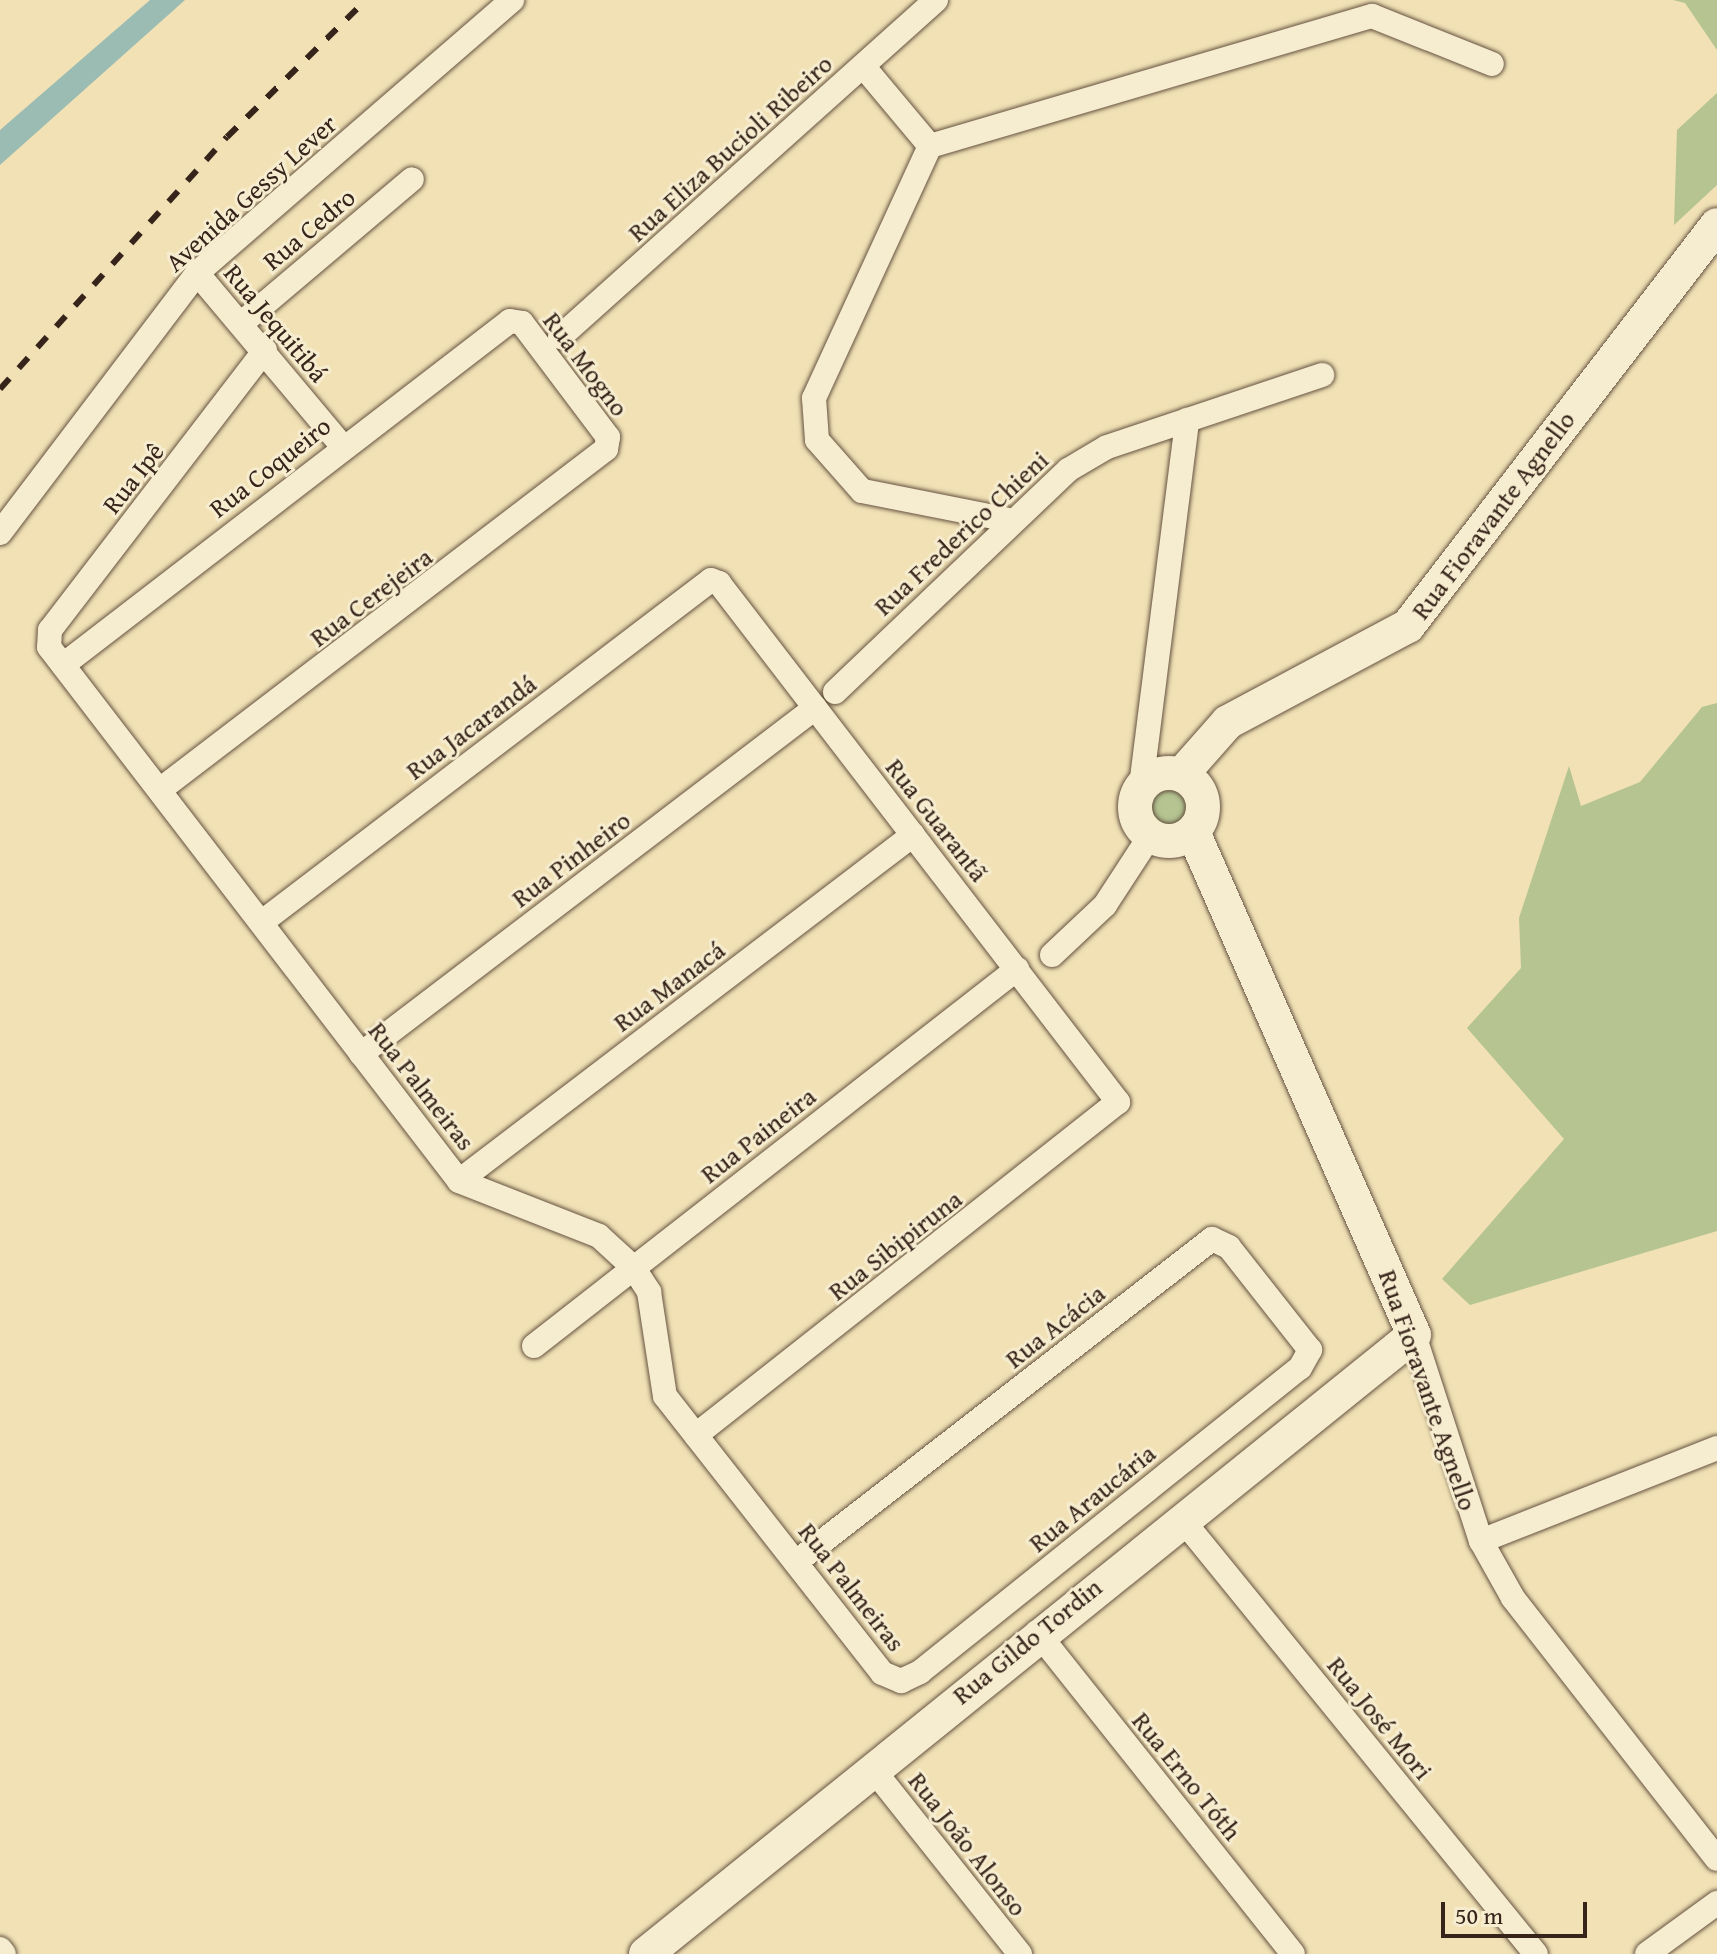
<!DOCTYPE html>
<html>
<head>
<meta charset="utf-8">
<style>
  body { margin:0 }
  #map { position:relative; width:1717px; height:1954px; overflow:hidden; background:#f1e1b5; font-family:"Gentium Book Plus",serif }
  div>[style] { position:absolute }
  .green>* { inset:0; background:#b5c491 }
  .round { border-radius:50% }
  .water>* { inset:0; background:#9bbcb2 }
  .roads { filter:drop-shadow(0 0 2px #655341) drop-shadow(0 0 2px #655341) }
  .street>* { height:24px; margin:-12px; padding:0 12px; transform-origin:12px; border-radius:12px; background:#f6eccf }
  .secondary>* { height:34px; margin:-17px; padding:0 17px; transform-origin:17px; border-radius:17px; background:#f6eccf }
  .secondary>.ring { margin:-17px; padding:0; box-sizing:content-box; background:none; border:34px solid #f6eccf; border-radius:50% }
  .rail>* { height:6px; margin-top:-3px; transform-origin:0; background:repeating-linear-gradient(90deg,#36241a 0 14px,transparent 0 28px) }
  span { translate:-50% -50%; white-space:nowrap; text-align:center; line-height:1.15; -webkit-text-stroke:6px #f6eccf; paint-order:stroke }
  .street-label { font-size:26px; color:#36241a }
  .scale { position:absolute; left:1441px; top:1902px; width:146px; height:36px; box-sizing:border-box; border:4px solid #36241a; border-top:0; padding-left:10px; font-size:24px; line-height:28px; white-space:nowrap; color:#36241a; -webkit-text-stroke:6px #f6eccf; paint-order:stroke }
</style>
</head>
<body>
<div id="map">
  <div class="green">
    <i style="clip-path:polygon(1673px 0,1717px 0,1717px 50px,1685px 3px)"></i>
    <i style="clip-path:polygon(1717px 93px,1717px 185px,1674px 225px,1677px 130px)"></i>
    <i style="clip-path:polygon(1717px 703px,1717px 1231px,1470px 1305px,1442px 1279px,1564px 1139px,1467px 1028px,1521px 968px,1519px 918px,1569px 766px,1581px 806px,1640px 782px,1702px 707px)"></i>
    <i class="round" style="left:1143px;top:780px;width:48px;height:48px"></i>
  </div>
  <div class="water">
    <i style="clip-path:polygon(150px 0,185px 0,0 165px,0 130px)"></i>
  </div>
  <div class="roads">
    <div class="street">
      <i style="left:863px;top:66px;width:104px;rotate:50.1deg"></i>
      <i style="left:197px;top:273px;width:226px;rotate:50deg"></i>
      <i style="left:243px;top:322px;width:221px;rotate:-40.2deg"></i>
      <i style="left:560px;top:337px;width:505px;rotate:-41.87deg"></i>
      <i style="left:265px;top:350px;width:353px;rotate:127.5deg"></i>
      <i style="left:50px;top:630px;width:17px;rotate:93deg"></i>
      <i style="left:49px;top:647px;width:673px;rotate:52.48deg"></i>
      <i style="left:459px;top:1181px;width:150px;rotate:21.4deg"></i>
      <i style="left:599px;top:1236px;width:46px;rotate:42.4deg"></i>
      <i style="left:633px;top:1267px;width:30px;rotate:57deg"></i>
      <i style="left:649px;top:1292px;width:105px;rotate:81.3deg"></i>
      <i style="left:665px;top:1396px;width:352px;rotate:51.9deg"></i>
      <i style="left:882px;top:1673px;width:21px;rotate:23deg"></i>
      <i style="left:901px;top:1681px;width:21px;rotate:-25deg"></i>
      <i style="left:920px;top:1672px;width:487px;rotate:-38.7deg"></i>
      <i style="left:1300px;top:1368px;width:21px;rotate:-61deg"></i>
      <i style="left:1310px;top:1350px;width:131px;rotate:-128.2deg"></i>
      <i style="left:1229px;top:1247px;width:19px;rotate:-155deg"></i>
      <i style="left:1212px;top:1239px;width:527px;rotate:142.17deg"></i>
      <i style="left:1009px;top:520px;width:150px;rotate:-168.8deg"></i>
      <i style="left:862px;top:491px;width:68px;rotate:-131.4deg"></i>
      <i style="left:817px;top:440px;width:42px;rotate:-94.1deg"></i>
      <i style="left:814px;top:398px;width:277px;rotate:-65.3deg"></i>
      <i style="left:930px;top:146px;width:461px;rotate:-16.4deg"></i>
      <i style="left:1372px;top:16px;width:129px;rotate:21.8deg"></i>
      <i style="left:0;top:533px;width:326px;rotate:-52.8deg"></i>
      <i style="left:197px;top:273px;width:417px;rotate:-40.9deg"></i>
      <i style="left:63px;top:665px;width:564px;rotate:-37.58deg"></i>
      <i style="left:510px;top:321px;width:12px;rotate:9deg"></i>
      <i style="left:522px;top:323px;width:143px;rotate:53deg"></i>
      <i style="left:608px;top:437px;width:12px;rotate:99deg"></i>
      <i style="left:606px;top:449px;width:560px;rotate:142.62deg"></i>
      <i style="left:835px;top:692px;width:322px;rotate:-43.6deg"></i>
      <i style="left:1068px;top:470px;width:45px;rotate:-30.5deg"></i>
      <i style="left:1107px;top:447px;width:227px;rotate:-18.5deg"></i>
      <i style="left:1141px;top:786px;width:369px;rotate:-82.8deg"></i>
      <i style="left:262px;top:922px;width:564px;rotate:-37.3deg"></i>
      <i style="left:711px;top:580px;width:9px;rotate:21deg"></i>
      <i style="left:719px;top:583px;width:655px;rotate:52.45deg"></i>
      <i style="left:1118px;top:1102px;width:538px;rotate:141.72deg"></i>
      <i style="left:1052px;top:955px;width:73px;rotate:-43.3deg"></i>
      <i style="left:1105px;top:905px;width:82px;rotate:-56.9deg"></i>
      <i style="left:361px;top:1054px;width:571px;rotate:-37.31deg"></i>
      <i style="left:459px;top:1181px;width:571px;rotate:-37.31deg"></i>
      <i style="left:1414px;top:1335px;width:217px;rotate:72deg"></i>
      <i style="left:1481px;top:1541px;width:65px;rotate:60.7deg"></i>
      <i style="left:1513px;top:1598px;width:331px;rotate:52deg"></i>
      <i style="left:534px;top:1346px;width:613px;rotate:-37.97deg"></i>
      <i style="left:1181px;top:1518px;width:562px;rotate:50.85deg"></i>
      <i style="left:1481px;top:1541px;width:254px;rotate:-21.5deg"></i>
      <i style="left:1037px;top:1632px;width:411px;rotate:51.5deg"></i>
      <i style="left:872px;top:1768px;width:238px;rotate:51.5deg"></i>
      <i style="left:0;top:1949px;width:6px;rotate:51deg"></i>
      <i style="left:1647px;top:1954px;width:87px;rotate:-36.1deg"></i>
    </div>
    <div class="secondary">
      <i class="ring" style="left:1135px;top:773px;width:34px;height:34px"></i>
      <i style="left:1182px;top:774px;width:69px;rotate:-48.5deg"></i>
      <i style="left:1228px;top:722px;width:204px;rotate:-28.1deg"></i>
      <i style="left:1408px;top:626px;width:506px;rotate:-52.38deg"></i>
      <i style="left:646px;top:1954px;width:986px;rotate:-38.87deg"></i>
      <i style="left:1414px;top:1335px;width:549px;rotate:-113.72deg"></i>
    </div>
  </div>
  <div class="rail">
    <i style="left:0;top:389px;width:339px;rotate:-48deg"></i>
    <i style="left:227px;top:137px;width:195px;rotate:-44.6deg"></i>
  </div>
  <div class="street-label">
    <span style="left:730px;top:148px;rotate:-42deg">Rua Eliza Bucioli Ribeiro</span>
    <span style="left:251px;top:193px;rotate:-42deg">Avenida Gessy Lever</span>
    <span style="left:309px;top:229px;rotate:-40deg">Rua Cedro</span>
    <span style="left:276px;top:323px;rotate:50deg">Rua Jequitibá</span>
    <span style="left:586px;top:364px;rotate:53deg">Rua Mogno</span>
    <span style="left:270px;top:467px;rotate:-38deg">Rua Coqueiro</span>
    <span style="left:133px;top:478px;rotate:-52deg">Rua Ipê</span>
    <span style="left:1493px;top:515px;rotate:-53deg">Rua Fioravante Agnello</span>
    <span style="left:961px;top:533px;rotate:-43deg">Rua Frederico Chieni</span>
    <span style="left:371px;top:597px;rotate:-37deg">Rua Cerejeira</span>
    <span style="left:471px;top:727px;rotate:-37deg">Rua Jacarandá</span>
    <span style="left:937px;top:820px;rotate:52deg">Rua Guarantã</span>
    <span style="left:571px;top:859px;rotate:-37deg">Rua Pinheiro</span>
    <span style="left:669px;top:986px;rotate:-37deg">Rua Manacá</span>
    <span style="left:422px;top:1086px;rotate:52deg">Rua Palmeiras</span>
    <span style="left:758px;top:1135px;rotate:-38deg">Rua Paineira</span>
    <span style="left:895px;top:1245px;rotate:-38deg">Rua Sibipiruna</span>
    <span style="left:1055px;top:1326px;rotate:-38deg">Rua Acácia</span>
    <span style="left:1428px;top:1390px;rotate:71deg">Rua Fioravante Agnello</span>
    <span style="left:1092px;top:1498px;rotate:-39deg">Rua Araucária</span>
    <span style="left:852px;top:1587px;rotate:52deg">Rua Palmeiras</span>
    <span style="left:1027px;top:1641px;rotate:-39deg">Rua Gildo Tordin</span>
    <span style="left:1380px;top:1718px;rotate:51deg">Rua José Mori</span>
    <span style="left:1187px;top:1776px;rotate:51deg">Rua Erno Tóth</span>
    <span style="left:968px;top:1844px;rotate:52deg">Rua João Alonso</span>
  </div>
  <div class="scale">50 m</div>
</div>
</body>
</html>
